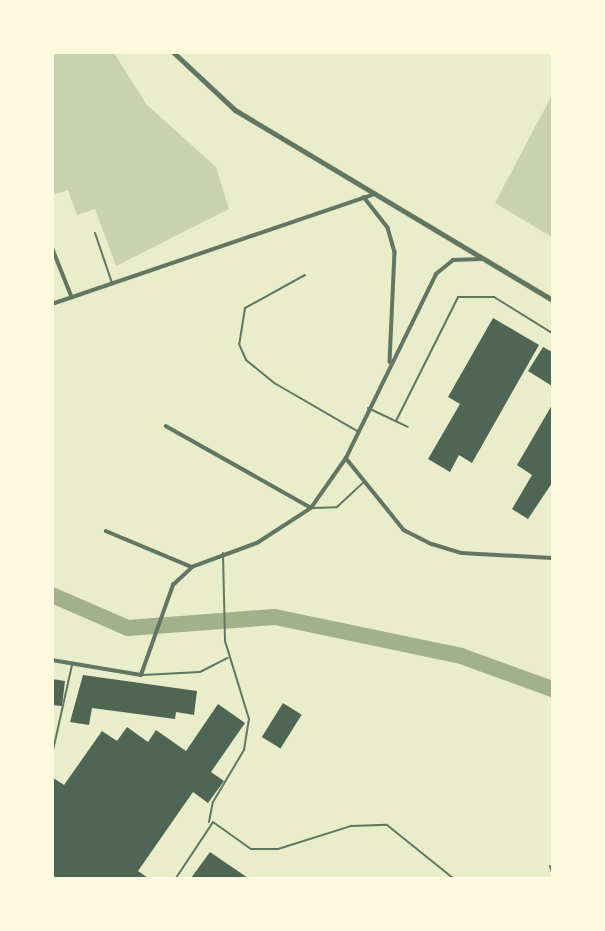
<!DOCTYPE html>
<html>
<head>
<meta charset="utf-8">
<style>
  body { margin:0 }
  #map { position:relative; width:605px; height:931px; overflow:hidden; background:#e9edc9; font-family:"Noto Sans",sans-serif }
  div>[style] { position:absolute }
  .green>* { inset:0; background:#cad2ad }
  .river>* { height:16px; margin:-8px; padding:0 8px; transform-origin:8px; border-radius:8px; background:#a3b18a }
  .building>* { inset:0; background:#4f6655; transform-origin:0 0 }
  .service>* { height:2px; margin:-1px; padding:0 1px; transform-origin:1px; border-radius:1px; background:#617663 }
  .minor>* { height:3.5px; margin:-1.75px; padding:0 1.75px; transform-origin:1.75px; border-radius:1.75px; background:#617663 }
  .tertiary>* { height:5px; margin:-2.5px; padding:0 2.5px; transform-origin:2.5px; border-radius:2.5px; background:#617663 }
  span { translate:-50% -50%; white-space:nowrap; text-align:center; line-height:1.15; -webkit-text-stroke:5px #fefae0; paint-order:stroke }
  .frame { position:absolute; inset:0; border:54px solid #fefae0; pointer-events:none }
</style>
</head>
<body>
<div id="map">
  <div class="green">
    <i style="clip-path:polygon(53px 52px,114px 53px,147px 105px,216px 167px,229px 209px,116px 266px,95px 209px,77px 215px,68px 190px,53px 195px)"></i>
    <i style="clip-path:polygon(552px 95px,552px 237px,495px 203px)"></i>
  </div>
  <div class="river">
    <i style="left:52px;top:595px;width:83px;rotate:23.5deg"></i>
    <i style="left:128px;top:628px;width:147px;rotate:-4.3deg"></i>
    <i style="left:275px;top:617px;width:190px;rotate:11.8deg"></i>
    <i style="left:461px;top:656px;width:97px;rotate:19.9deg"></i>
  </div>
  <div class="building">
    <i style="clip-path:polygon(493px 318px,539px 345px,472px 463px,459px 455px,450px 472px,428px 459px,460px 404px,448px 397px)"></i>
    <i style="clip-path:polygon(543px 347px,552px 352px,552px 386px,528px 371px)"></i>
    <i style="clip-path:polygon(552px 405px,552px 483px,528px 519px,512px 509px,532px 475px,517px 465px)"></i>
    <i style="clip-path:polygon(83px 675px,197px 691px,194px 715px,176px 712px,175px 719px,92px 708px,89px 725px,70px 722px)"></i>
    <i style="clip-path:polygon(52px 679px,65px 681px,62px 706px,52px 705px)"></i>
    <i style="left:283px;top:703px;width:22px;height:40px;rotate:32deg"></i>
    <i style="clip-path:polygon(218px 704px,245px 723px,211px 772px,224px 781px,208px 803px,193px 792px,138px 871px,148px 878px,52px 878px,52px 777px,64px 785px,102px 731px,117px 741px,127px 727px,148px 742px,156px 730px,186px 751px)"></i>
    <i style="clip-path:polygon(210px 852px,248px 878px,191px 878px)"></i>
  </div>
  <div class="service">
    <i style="left:95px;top:233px;width:53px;rotate:71.2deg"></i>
    <i style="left:305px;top:275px;width:68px;rotate:151.2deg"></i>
    <i style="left:245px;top:308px;width:36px;rotate:99deg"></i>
    <i style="left:239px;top:344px;width:17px;rotate:66deg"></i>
    <i style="left:246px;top:360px;width:38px;rotate:39deg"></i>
    <i style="left:276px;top:384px;width:94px;rotate:30.1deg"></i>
    <i style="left:368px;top:408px;width:44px;rotate:25.4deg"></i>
    <i style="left:396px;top:421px;width:139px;rotate:-63.4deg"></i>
    <i style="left:458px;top:297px;width:36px"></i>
    <i style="left:494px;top:297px;width:68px;rotate:31.8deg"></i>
    <i style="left:312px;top:508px;width:25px;rotate:-2deg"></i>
    <i style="left:337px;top:507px;width:35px;rotate:-43deg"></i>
    <i style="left:143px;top:675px;width:57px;rotate:-3deg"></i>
    <i style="left:200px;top:672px;width:31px;rotate:-27deg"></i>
    <i style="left:52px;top:755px;width:92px;rotate:-77.5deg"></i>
    <i style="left:209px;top:822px;width:20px;rotate:-79deg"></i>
    <i style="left:213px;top:802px;width:61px;rotate:-59.2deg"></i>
    <i style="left:244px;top:750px;width:31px;rotate:-81deg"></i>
    <i style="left:249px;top:719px;width:82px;rotate:-107.1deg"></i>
    <i style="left:225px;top:641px;width:88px;rotate:-91.3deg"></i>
    <i style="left:550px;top:866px;width:6px;rotate:72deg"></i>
    <i style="left:176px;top:878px;width:67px;rotate:-56.5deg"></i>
    <i style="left:213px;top:822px;width:47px;rotate:35.4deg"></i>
    <i style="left:251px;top:849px;width:27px"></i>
    <i style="left:278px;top:849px;width:77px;rotate:-17.5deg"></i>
    <i style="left:351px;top:826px;width:36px;rotate:-2deg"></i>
    <i style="left:387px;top:825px;width:85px;rotate:38.8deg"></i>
  </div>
  <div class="minor">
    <i style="left:364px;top:197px;width:39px;rotate:52deg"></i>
    <i style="left:388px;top:228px;width:25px;rotate:74deg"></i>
    <i style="left:395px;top:252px;width:110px;rotate:92.6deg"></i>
    <i style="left:52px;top:247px;width:54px;rotate:68.2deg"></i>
    <i style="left:52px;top:304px;width:341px;rotate:-18.8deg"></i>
    <i style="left:166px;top:426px;width:165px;rotate:29.4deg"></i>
    <i style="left:346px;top:458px;width:92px;rotate:51.1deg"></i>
    <i style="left:404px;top:530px;width:31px;rotate:27deg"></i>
    <i style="left:432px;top:544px;width:31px;rotate:17deg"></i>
    <i style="left:462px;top:553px;width:90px;rotate:3.2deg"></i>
    <i style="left:106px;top:531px;width:93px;rotate:22.7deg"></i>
    <i style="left:52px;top:660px;width:90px;rotate:9.6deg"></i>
    <i style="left:141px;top:675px;width:96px;rotate:-70.4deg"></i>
    <i style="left:173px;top:585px;width:26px;rotate:-43deg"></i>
    <i style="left:192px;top:567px;width:69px;rotate:-20.3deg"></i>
    <i style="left:257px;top:543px;width:64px;rotate:-32.9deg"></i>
    <i style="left:311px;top:508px;width:61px;rotate:-55deg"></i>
    <i style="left:346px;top:458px;width:205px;rotate:-63.9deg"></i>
    <i style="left:436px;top:274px;width:22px;rotate:-39deg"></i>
    <i style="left:453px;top:260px;width:28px;rotate:-2deg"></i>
  </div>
  <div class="tertiary">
    <i style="left:173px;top:52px;width:85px;rotate:43.1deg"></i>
    <i style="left:235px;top:110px;width:370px;rotate:30.9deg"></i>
  </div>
  <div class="frame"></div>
</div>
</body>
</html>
